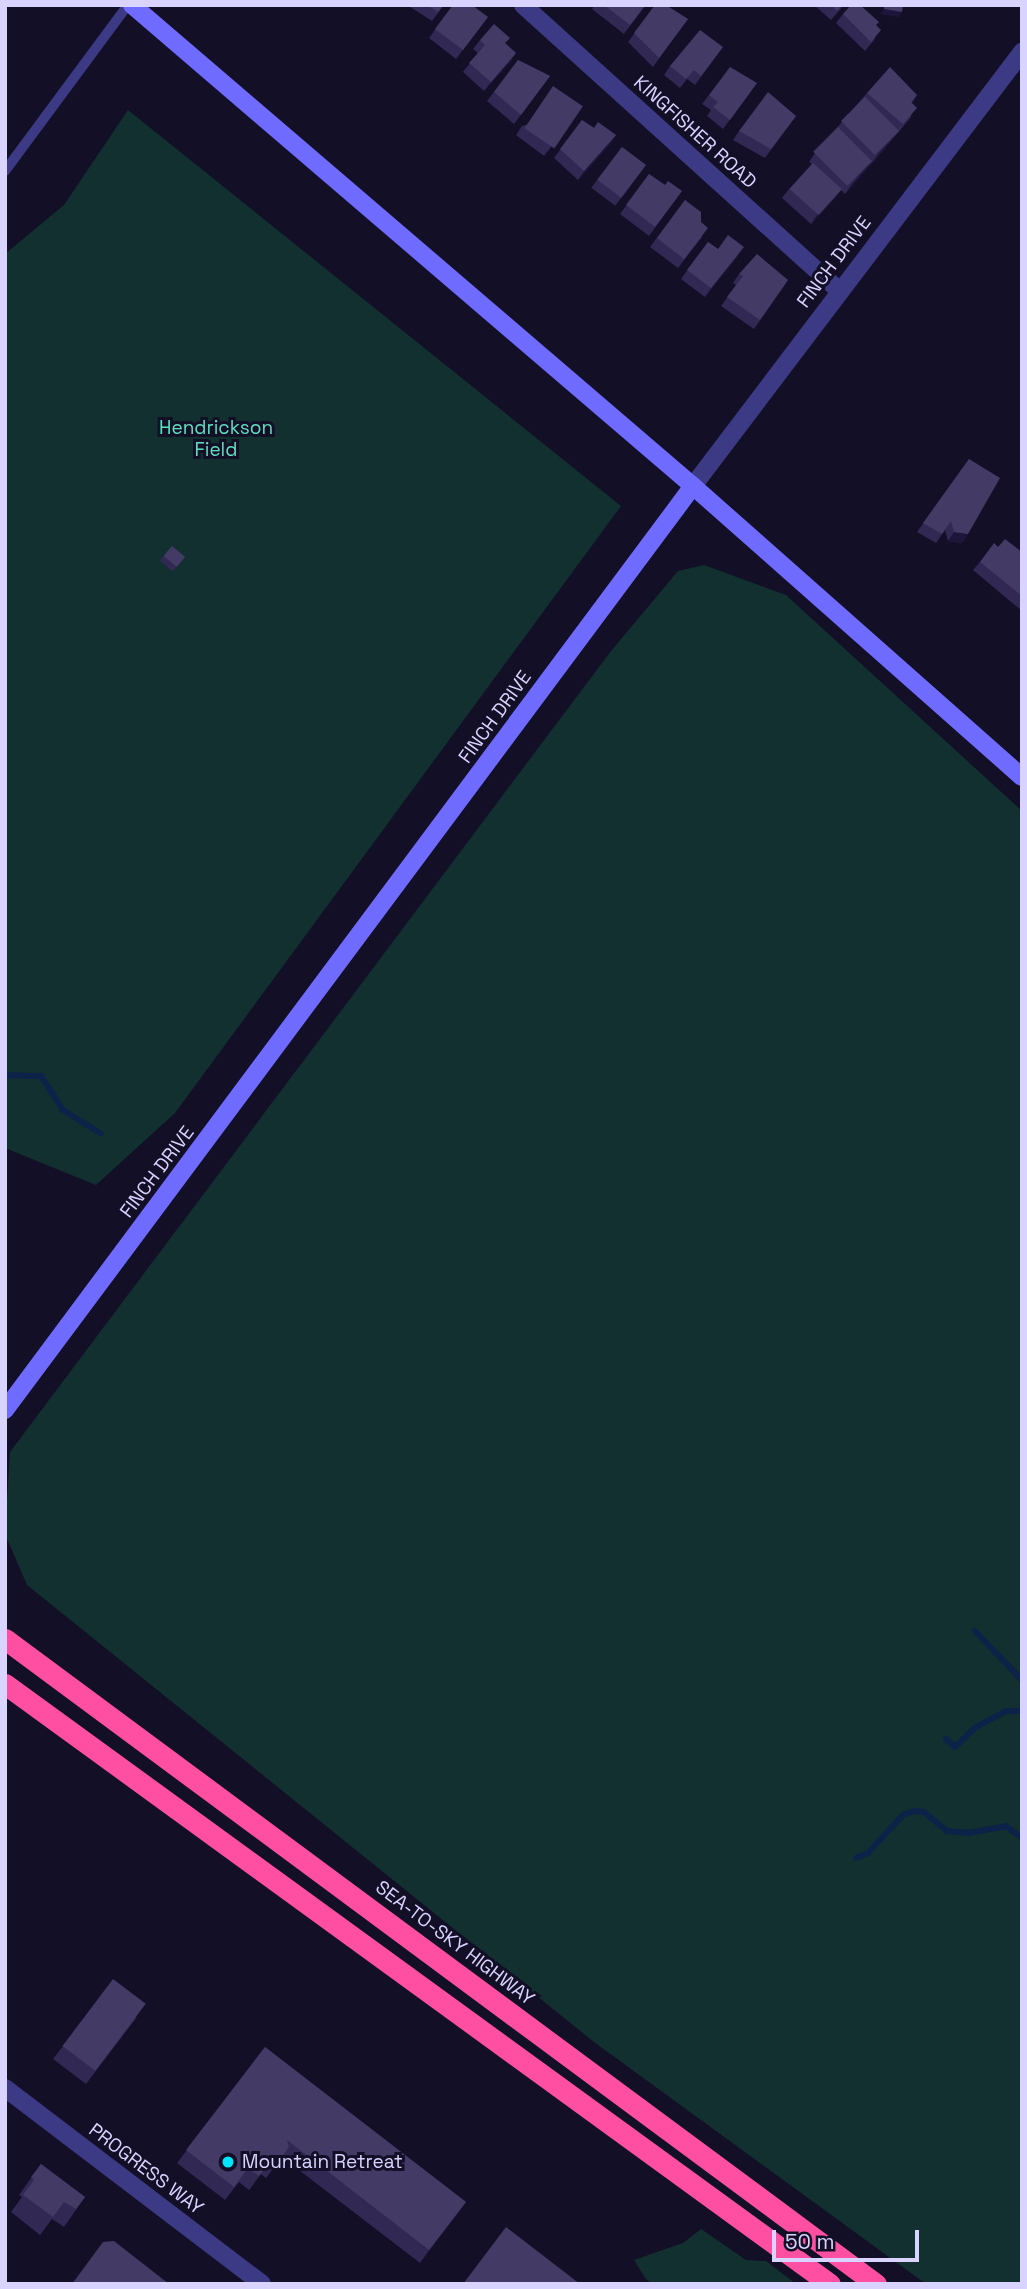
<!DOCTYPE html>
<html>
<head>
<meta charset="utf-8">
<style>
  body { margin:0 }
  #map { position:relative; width:1027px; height:2289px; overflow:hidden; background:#130f26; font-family:"Space Grotesk",sans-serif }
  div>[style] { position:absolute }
  .green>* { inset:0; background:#12302f }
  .stream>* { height:6px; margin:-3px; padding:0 3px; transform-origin:3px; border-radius:3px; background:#0c2248 }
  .lane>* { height:10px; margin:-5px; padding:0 5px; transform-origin:5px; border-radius:5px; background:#3d3a85 }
  .street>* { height:18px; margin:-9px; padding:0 9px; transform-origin:9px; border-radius:9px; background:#3d3a85 }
  .secondary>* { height:18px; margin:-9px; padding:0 9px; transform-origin:9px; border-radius:9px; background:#6f6bff }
  .highway>* { height:21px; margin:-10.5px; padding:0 10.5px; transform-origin:10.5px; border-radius:10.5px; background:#ff4fa3 }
  .wall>* { inset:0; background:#312854; transform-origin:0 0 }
  .shaded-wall>* { inset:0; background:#1d163a }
  .building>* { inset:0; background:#433a66; transform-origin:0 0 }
  .dots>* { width:19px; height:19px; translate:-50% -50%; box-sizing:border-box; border:4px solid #130f26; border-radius:50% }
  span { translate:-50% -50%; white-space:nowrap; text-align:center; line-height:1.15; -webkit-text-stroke:6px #130f26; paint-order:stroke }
  .street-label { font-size:19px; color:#d9d4ff }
  .park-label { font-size:19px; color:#5fe0c0 }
  .poi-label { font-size:19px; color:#d9d4ff }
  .left { translate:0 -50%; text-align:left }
  .frame { position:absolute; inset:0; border:7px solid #d9d4ff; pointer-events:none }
  .scale { position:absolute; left:772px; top:2230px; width:147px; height:32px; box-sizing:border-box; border:4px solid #d9d4ff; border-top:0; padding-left:9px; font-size:21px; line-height:24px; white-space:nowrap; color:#d9d4ff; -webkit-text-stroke:5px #130f26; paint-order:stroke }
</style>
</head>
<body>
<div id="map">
  <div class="green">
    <i style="clip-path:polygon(128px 110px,621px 506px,175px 1113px,96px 1185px,5px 1148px,5px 254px,64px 205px)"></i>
    <i style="clip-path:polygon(704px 565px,786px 595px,1022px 811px,1022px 2284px,926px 2284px,594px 2042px,27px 1585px,5px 1534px,10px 1452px,611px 651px,678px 571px)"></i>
    <i style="clip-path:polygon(701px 2229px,746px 2260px,766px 2261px,796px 2284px,652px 2284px,646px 2279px,634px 2260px,683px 2243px)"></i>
  </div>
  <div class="stream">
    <i style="left:5px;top:1075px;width:36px;rotate:2deg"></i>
    <i style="left:41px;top:1076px;width:40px;rotate:57.1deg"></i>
    <i style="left:63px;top:1110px;width:44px;rotate:31.9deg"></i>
    <i style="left:975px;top:1631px;width:68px;rotate:46.2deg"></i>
    <i style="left:946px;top:1739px;width:12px;rotate:42deg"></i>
    <i style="left:955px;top:1747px;width:29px;rotate:-44deg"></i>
    <i style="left:976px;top:1727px;width:34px;rotate:-28deg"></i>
    <i style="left:1006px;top:1711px;width:16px"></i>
    <i style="left:856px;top:1858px;width:13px;rotate:-23deg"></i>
    <i style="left:868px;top:1853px;width:52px;rotate:-47.4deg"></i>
    <i style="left:903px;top:1815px;width:12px;rotate:-20deg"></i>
    <i style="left:914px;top:1811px;width:10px;rotate:6deg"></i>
    <i style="left:924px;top:1812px;width:30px;rotate:40deg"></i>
    <i style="left:947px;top:1831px;width:21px;rotate:5deg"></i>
    <i style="left:968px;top:1833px;width:39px;rotate:-10deg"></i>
    <i style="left:1006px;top:1826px;width:20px;rotate:37deg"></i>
  </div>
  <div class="lane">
    <i style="left:5px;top:171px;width:207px;rotate:-53.5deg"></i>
  </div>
  <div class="street">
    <i style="left:523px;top:5px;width:425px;rotate:42.1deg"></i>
    <i style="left:693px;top:486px;width:545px;rotate:-52.84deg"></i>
    <i style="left:5px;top:2088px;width:323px;rotate:37.3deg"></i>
  </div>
  <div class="secondary">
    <i style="left:132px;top:5px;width:739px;rotate:40.61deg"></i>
    <i style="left:693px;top:486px;width:439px;rotate:41.5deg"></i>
    <i style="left:5px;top:1410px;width:1152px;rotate:-53.33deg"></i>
  </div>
  <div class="highway">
    <i style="left:5px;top:1639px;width:1084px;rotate:36.52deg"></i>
    <i style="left:5px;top:1684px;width:1020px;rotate:36.03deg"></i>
  </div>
  <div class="wall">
    <i style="clip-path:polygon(407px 5px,444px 5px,432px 21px)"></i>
    <i style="clip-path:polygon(453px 5px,488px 17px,456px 59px,429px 38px)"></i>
    <i style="clip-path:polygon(595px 5px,646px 5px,624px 34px,592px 9px)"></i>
    <i style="clip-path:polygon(655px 5px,688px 19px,653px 67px,628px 42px)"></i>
    <i style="clip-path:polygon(814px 5px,844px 5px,831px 20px)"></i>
    <i style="clip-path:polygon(843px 14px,876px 25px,875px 39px,865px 51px,836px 23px)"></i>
    <i style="clip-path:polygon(480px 40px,506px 44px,516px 53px,510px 62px,484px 91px,463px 72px,478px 53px,473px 49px)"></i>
    <i style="clip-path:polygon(723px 47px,695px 85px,687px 79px,680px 88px,664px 75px,670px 66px)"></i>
    <i style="clip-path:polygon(518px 60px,550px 76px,514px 124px,487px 101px)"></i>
    <i style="clip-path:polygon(757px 83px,723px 129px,707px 116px,711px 110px,702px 104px,709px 95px)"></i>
    <i style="clip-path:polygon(867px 93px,917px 95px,912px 103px,911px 117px,892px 140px,845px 194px,841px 190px,835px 198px,811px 224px,782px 198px,789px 189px,812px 164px,809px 162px,815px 153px)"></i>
    <i style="clip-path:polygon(583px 106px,544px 156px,516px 135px,522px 126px)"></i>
    <i style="clip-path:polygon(796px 116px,765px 158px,733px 140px,739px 131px)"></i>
    <i style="clip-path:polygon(582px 120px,594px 128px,616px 135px,610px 144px,578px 180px,554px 158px)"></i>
    <i style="left:622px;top:147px;width:30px;height:51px;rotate:37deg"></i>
    <i style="clip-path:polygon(649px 174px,665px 185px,682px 191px,649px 236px,620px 214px)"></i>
    <i style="clip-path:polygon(685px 200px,701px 222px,702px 237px,678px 268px,650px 247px)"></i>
    <i style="clip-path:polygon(708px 242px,718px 249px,738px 256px,705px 297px,681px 279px)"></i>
    <i style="clip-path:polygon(739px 274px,788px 280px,754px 329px,721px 306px,736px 285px,733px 283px)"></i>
    <i style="clip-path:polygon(969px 459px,968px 534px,962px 543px,948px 541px,945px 530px,936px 543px,917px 532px)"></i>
    <i style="left:172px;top:546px;width:17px;height:19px;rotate:40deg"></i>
    <i style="clip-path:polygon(998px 547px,1022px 552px,1022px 611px,973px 570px,980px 562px)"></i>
    <i style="clip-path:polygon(137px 2017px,86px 2084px,53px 2059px,63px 2046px)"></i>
    <i style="clip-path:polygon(265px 2047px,466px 2202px,420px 2263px,282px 2157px,266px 2178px,261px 2174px,249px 2190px,239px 2182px,225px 2200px,177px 2163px)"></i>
    <i style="clip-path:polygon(41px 2164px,85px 2197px,64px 2227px,52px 2219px,40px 2235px,11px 2212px,22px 2197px,19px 2195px)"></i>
  </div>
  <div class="shaded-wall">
    <i style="clip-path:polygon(884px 9px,902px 12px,899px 17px,880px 14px)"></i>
    <i style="clip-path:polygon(516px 53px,510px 62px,484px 91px,491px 82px)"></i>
    <i style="clip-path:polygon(899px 131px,892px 140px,871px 163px,878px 154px)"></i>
    <i style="clip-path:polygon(616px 135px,610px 144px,578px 180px,584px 171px)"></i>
    <i style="clip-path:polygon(872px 161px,866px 170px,845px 194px,851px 185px)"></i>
    <i style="clip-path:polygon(842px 189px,835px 198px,811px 224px,817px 215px)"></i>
    <i style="clip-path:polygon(744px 247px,738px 256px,705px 297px,711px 288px)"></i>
    <i style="clip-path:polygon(954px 532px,968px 534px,962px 543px,948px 541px)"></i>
    <i style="clip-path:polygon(466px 2202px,457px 2215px,420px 2263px,429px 2250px)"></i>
  </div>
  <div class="building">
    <i style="clip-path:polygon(427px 5px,443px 5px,438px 12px)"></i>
    <i style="clip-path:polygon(453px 5px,472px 5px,488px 17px,463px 50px,435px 29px)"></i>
    <i style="clip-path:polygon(604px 5px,645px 5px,630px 25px)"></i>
    <i style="clip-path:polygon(655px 5px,666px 5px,688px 19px,659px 58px,634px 33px)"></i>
    <i style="clip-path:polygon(831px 5px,842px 5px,837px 11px)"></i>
    <i style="clip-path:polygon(851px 5px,860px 5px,879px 22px,876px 25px,881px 30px,871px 42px,843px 14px)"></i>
    <i style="clip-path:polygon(884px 5px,903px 5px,902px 12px,884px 9px)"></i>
    <i style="clip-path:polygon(494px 24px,510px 38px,505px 43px,516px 53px,491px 82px,469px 63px,485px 45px,480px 40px)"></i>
    <i style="clip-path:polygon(700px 30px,723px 47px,701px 76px,694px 70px,686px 79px,670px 66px)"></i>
    <i style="clip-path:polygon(518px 60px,550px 76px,521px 115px,494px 92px)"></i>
    <i style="clip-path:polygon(730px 67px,757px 83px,730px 120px,713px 107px,718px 102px,709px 95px)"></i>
    <i style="clip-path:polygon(890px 67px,917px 95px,911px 102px,917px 108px,903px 124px,867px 93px)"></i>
    <i style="left:553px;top:86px;width:36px;height:51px;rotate:34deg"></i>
    <i style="clip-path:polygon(768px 92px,796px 116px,771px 149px,739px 131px)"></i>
    <i style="left:865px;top:97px;width:48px;height:34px;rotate:45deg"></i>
    <i style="clip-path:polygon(582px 120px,594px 128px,598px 122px,616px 135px,584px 171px,560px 149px)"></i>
    <i style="left:838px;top:127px;width:48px;height:35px;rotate:45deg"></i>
    <i style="left:622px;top:147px;width:30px;height:41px;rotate:37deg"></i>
    <i style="left:813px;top:163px;width:39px;height:35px;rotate:42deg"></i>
    <i style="clip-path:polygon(649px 174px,665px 185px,668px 181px,682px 191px,655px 227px,626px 205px)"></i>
    <i style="clip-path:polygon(685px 200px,701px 212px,701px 222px,708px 228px,684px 259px,657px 238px)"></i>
    <i style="clip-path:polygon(728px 235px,744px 247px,711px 288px,687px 270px,708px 242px,718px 249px)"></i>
    <i style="clip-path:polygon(757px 254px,788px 280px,760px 320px,727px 297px,743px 276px,739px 274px)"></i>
    <i style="clip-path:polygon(969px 459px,1000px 478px,968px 534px,954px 532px,951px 521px,942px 534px,923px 523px)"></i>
    <i style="clip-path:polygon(1005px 539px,1022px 552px,1022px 596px,980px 562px,994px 543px,998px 547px)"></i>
    <i style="left:172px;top:546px;width:17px;height:13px;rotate:40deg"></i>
    <i style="left:113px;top:1979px;width:41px;height:84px;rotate:37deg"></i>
    <i style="clip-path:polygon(265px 2047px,466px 2202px,429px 2250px,287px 2140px,289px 2147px,276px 2165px,271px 2161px,259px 2176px,248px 2168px,234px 2187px,186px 2150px)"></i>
    <i style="clip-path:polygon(41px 2164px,85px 2197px,76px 2209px,64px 2202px,53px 2217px,23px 2195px,34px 2180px,31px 2177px)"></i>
    <i style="clip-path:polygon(506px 2227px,580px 2284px,463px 2284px)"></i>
    <i style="clip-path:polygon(114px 2241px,169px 2284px,72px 2284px,103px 2242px)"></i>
  </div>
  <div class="dots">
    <i style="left:228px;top:2162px;background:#00e5ff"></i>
  </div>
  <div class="street-label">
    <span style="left:695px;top:132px;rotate:42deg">KINGFISHER ROAD</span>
    <span style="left:834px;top:262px;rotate:-53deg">FINCH DRIVE</span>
    <span style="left:495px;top:717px;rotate:-54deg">FINCH DRIVE</span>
    <span style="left:157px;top:1172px;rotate:-53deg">FINCH DRIVE</span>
    <span style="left:455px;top:1943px;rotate:37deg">SEA-TO-SKY HIGHWAY</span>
    <span style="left:146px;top:2169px;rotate:37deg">PROGRESS WAY</span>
  </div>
  <div class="park-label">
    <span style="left:216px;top:439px">Hendrickson<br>Field</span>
  </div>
  <div class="poi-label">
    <span class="left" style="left:242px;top:2162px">Mountain Retreat</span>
  </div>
  <div class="frame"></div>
  <div class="scale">50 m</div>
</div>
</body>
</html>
